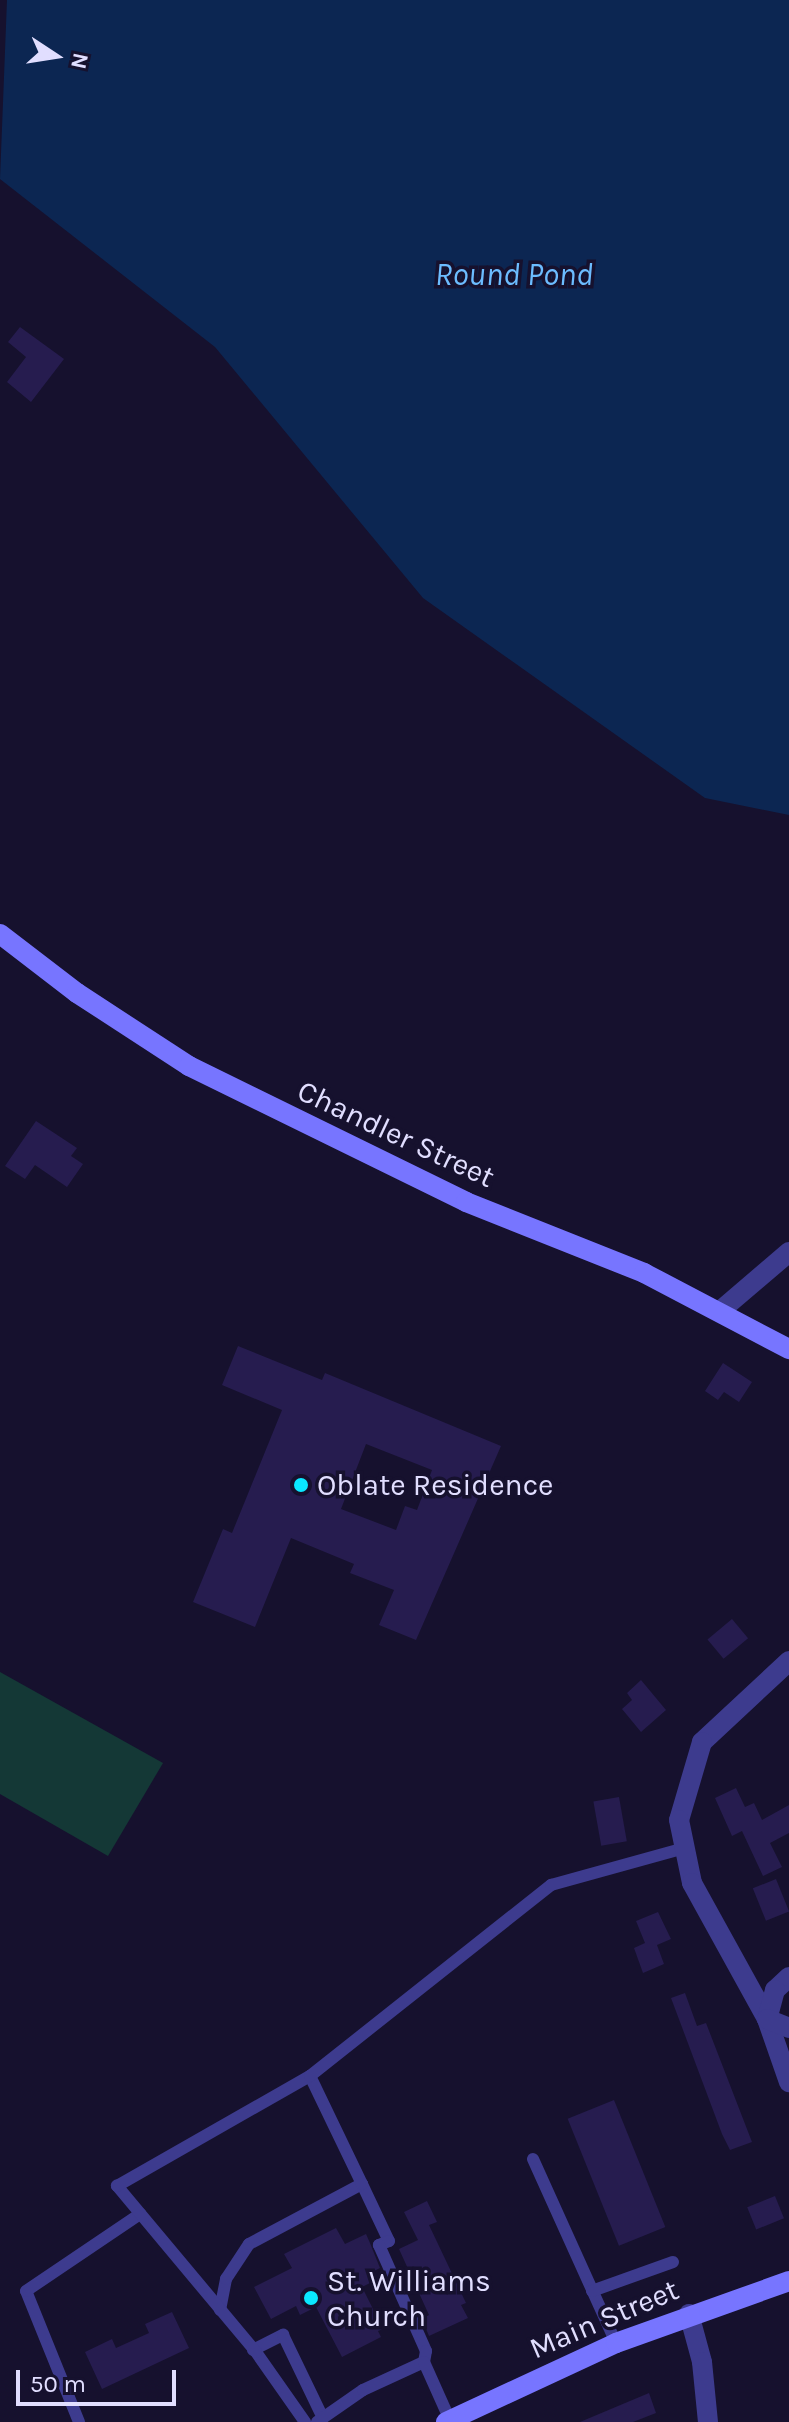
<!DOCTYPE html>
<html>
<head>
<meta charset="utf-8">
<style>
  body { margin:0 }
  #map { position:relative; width:789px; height:2422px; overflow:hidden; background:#16112e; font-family:Karla,sans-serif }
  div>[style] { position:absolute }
  .green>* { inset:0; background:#143836 }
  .water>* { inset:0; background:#0c2652 }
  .building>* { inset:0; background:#261c4f; transform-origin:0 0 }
  .service>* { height:12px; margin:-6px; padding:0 6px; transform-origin:6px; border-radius:6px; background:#3d3b8e }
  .minor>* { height:20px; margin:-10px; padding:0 10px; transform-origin:10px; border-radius:10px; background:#3d3b8e }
  .secondary>* { height:20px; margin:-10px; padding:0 10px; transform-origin:10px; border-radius:10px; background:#7775ff }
  .dots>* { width:22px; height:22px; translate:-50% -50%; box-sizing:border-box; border:4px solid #16112e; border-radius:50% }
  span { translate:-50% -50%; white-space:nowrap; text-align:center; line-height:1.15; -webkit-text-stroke:7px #16112e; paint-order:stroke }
  .street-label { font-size:30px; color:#e1deff }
  .poi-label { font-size:30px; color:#e1deff }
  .left { translate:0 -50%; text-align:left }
  .water-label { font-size:32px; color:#6cbcff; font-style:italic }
  .north { position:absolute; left:16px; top:16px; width:80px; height:80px; -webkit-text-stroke:6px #16112e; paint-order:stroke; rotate:102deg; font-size:22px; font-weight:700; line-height:32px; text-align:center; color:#e1deff }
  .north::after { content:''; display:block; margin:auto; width:28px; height:36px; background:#e1deff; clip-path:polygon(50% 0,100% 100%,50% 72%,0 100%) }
  .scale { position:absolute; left:16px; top:2370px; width:160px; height:36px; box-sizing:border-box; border:4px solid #e1deff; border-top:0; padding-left:10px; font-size:24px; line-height:28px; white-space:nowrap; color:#e1deff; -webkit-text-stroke:6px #16112e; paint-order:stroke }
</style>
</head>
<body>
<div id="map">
  <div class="green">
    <i style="clip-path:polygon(0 1672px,163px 1763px,108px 1856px,0 1794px)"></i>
  </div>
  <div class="water">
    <i style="clip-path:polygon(7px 0,789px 0,789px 815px,705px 798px,423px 598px,215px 347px,0 179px)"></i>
  </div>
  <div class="building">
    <i style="clip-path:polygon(20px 327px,64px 359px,31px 402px,7px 382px,26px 357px,8px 342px)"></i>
    <i style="clip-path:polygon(36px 1121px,77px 1148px,71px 1156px,83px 1164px,67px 1187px,35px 1165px,25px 1179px,5px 1166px)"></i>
    <i style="clip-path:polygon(evenodd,238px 1346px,322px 1380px,325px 1373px,501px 1446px,416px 1640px,379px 1625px,394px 1590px,350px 1573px,354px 1564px,291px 1538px,255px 1627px,193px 1602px,223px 1529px,232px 1533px,282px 1410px,222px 1385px,238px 1346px,366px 1444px,432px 1470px,417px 1510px,405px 1506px,396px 1530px,341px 1509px,366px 1444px)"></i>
    <i style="clip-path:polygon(723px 1363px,752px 1382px,739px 1402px,724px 1392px,718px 1400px,705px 1391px)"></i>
    <i style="left:732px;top:1619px;width:25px;height:32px;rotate:50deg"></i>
    <i style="clip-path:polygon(641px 1680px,666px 1710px,641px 1732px,622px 1709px,632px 1700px,627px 1693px)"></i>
    <i style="clip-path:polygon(736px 1788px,745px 1807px,754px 1803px,762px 1820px,789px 1805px,789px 1833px,770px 1843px,782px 1867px,763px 1876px,742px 1831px,732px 1836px,715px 1798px)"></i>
    <i style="left:619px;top:1797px;width:45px;height:26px;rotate:80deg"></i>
    <i style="left:776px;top:1879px;width:35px;height:25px;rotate:68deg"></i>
    <i style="clip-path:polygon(658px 1912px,671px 1939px,657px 1945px,664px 1964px,643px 1973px,634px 1948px,645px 1943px,636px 1921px)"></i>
    <i style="clip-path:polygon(685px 1993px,697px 2026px,706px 2023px,752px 2142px,730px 2150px,722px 2134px,671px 1998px)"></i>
    <i style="left:614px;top:2100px;width:137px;height:50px;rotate:68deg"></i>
    <i style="left:775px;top:2196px;width:24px;height:30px;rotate:68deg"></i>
    <i style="clip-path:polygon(427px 2201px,437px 2222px,429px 2225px,466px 2303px,461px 2305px,468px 2318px,429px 2336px,422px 2319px,429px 2315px,399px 2249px,418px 2240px,404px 2212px)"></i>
    <i style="clip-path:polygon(336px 2228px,345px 2244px,366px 2234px,370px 2243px,380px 2268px,370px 2273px,374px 2281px,362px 2287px,383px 2329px,378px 2331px,381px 2337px,342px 2357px,316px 2307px,300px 2315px,296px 2306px,271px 2319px,254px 2287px,292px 2268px,284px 2254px)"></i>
    <i style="clip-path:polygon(172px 2312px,189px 2348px,102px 2389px,85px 2352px,112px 2339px,116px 2348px,149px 2333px,145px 2324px)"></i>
    <i style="clip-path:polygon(649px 2393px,656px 2413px,633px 2422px,580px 2422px)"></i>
  </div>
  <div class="service">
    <i style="left:533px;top:2159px;width:202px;rotate:65.7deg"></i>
    <i style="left:362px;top:2184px;width:63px;rotate:64.7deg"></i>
    <i style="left:389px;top:2241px;width:11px;rotate:158deg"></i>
    <i style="left:379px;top:2245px;width:116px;rotate:66.1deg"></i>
    <i style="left:426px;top:2351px;width:11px;rotate:100deg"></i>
    <i style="left:592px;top:2291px;width:86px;rotate:-19.7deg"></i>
    <i style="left:220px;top:2310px;width:32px;rotate:-79deg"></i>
    <i style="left:226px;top:2279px;width:42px;rotate:-56.7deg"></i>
    <i style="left:249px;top:2244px;width:128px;rotate:-28deg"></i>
    <i style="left:362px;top:2184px;width:120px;rotate:-115.7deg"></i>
    <i style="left:253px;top:2350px;width:34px;rotate:-27deg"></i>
    <i style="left:283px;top:2335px;width:92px;rotate:64.3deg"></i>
    <i style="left:79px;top:2422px;width:141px;rotate:-112deg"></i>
    <i style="left:26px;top:2291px;width:138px;rotate:-34deg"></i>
    <i style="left:305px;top:2422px;width:85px;rotate:-125deg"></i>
    <i style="left:256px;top:2352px;width:217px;rotate:-129.9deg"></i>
    <i style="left:117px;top:2186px;width:222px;rotate:-29.7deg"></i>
    <i style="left:310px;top:2076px;width:308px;rotate:-38.4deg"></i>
    <i style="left:551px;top:1885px;width:135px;rotate:-15.5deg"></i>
    <i style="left:317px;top:2422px;width:56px;rotate:-34.8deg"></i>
    <i style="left:363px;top:2390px;width:67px;rotate:-24.7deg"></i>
    <i style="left:424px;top:2362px;width:64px;rotate:65.9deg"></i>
  </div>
  <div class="minor">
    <i style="left:720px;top:1311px;width:91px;rotate:-40.5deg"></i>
    <i style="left:789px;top:1661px;width:119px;rotate:137deg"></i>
    <i style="left:702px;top:1742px;width:81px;rotate:106.4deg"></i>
    <i style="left:679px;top:1820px;width:64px;rotate:78.3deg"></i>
    <i style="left:692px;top:1883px;width:155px;rotate:61.1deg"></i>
    <i style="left:767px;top:2019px;width:67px;rotate:70.8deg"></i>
    <i style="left:789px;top:1977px;width:19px;rotate:137deg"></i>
    <i style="left:775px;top:1990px;width:30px;rotate:105deg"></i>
    <i style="left:767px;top:2019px;width:24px;rotate:22deg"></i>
    <i style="left:689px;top:2314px;width:50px;rotate:74.8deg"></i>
    <i style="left:702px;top:2362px;width:60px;rotate:84.3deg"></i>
  </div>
  <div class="secondary">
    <i style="left:0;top:934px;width:97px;rotate:37.5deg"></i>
    <i style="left:77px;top:993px;width:134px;rotate:33.1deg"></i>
    <i style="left:189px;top:1066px;width:309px;rotate:26.1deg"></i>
    <i style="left:466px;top:1202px;width:192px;rotate:21.7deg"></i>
    <i style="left:644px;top:1273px;width:164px;rotate:27.7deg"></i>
    <i style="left:446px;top:2422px;width:187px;rotate:-24.9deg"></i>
    <i style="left:616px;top:2343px;width:184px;rotate:-19.7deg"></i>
  </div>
  <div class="dots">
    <i style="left:301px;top:1485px;background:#0ae8ff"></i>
    <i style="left:311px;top:2298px;background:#0ae8ff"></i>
  </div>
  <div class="street-label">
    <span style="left:396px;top:1134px;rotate:25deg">Chandler Street</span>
    <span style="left:604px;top:2319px;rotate:-23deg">Main Street</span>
  </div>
  <div class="poi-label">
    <span class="left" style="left:317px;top:1485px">Oblate Residence</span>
    <span class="left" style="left:327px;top:2298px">St. Williams<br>Church</span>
  </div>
  <div class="water-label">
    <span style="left:514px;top:275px">Round Pond</span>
  </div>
  <div class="north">N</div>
  <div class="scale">50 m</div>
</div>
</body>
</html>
